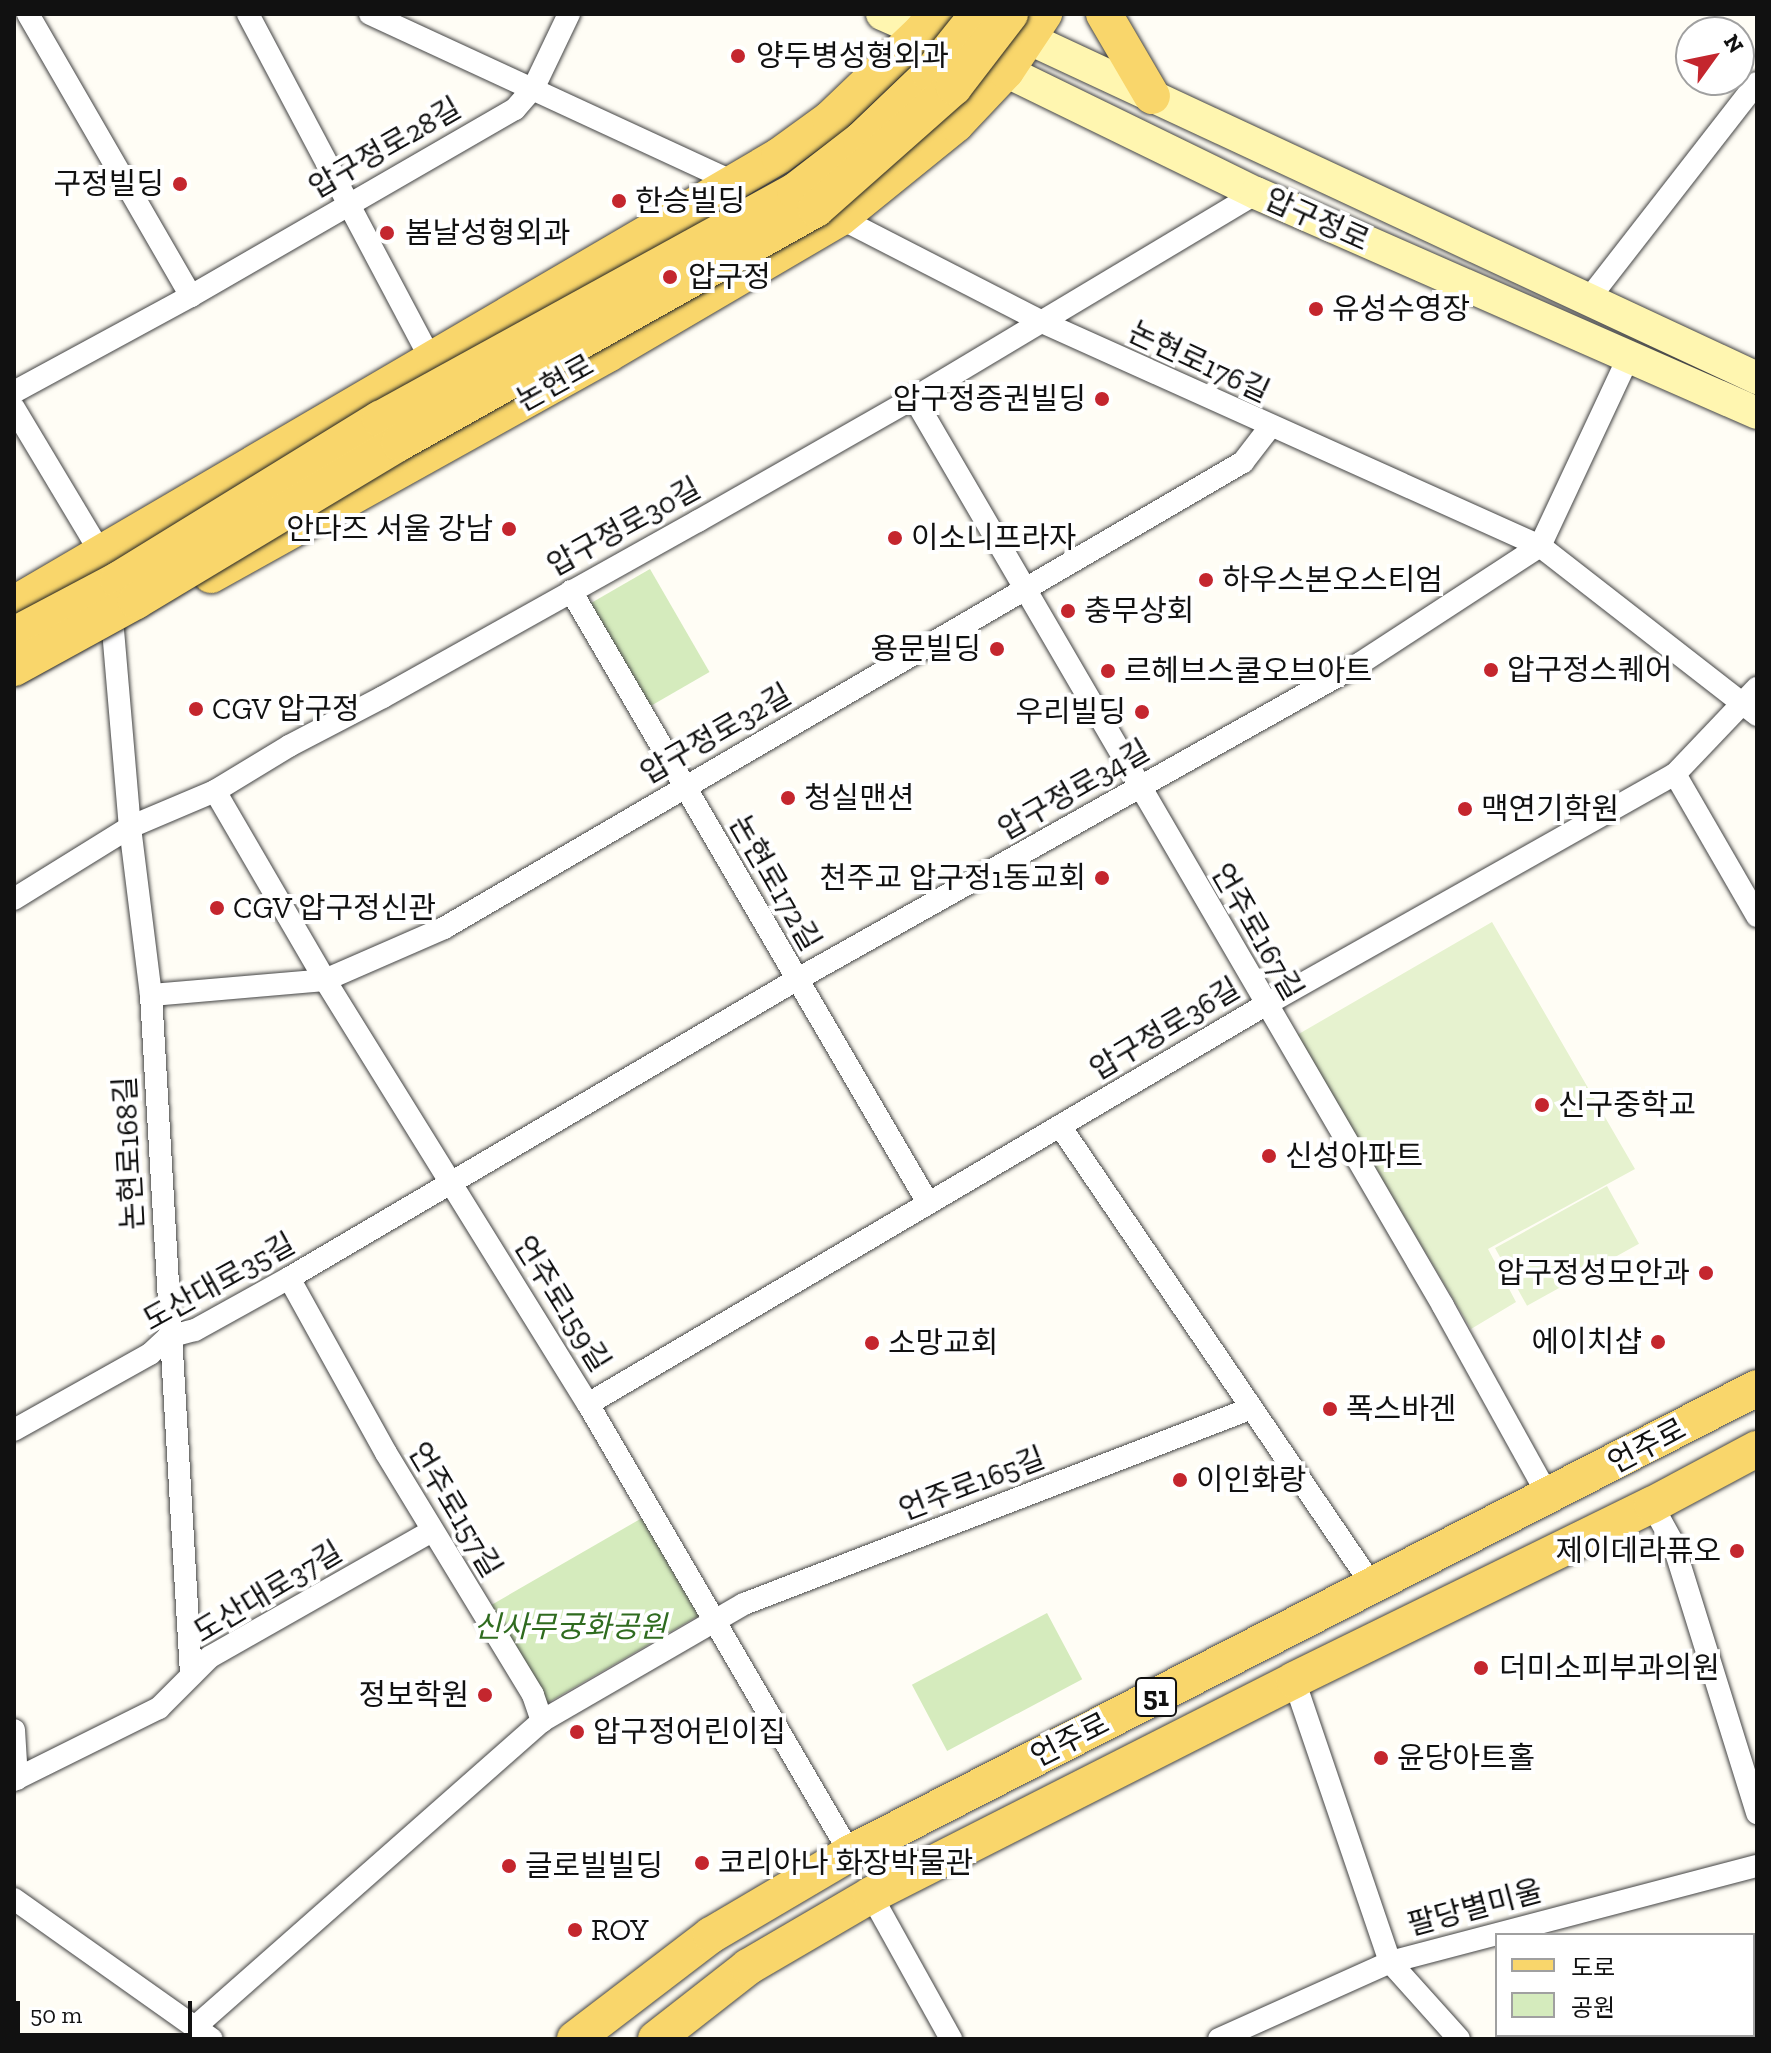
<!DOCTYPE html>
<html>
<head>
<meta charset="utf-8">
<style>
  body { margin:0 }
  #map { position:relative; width:1771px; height:2053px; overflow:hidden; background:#fffdf5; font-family:"Zilla Slab","Noto Sans KR",serif }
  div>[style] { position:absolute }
  .green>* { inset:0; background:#d5ebbd; transform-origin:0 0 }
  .pitch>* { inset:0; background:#e6f2cf; transform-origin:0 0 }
  .roads { filter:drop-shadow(0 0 2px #444) drop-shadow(0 0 2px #444) }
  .street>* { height:22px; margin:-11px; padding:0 11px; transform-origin:11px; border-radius:11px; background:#fff }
  .secondary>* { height:32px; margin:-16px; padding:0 16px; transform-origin:16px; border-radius:16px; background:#fff6b0 }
  .primary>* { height:36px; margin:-18px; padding:0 18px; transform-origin:18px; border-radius:18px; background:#f9d66b }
  .bridges { filter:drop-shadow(0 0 2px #222) drop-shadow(0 0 2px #222) }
  .primary-bridge>* { height:36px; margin:-18px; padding:0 18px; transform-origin:18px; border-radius:18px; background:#f9d66b }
  .dots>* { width:22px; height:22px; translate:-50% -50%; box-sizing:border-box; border:4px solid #fff; border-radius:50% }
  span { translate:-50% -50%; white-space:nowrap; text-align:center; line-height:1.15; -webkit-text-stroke:8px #fff; paint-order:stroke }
  .shield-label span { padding:2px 6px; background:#fff; border:2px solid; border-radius:6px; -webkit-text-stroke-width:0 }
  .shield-label { font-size:28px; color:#111; font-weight:700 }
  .poi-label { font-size:30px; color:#111 }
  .left { translate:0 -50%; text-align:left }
  .right { translate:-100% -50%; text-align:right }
  .street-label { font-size:30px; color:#111 }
  .park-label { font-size:30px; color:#2f6b1f; font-style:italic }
  .frame { position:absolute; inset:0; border:16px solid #111; pointer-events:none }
  .legend { position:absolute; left:1495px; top:1933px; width:260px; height:104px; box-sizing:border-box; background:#fff; border:2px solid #a0a0a0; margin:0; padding:10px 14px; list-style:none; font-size:24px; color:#111 }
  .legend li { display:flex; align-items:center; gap:16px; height:40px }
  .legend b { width:40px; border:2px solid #a0a0a0 }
  .north { position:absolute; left:1675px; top:16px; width:80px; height:80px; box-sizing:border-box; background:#fff; border:2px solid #a0a0a0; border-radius:50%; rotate:57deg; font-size:22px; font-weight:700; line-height:32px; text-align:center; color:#111 }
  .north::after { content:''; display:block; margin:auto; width:28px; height:36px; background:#c4262e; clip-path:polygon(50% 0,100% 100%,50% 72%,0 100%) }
  .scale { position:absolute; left:16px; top:2001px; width:176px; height:36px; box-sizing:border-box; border:4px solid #111; border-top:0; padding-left:10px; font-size:24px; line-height:28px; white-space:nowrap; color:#111; -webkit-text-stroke:6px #fff; paint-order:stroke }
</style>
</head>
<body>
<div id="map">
  <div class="green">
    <i style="left:650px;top:569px;width:119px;height:72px;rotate:60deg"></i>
    <i style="left:642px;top:1518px;width:113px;height:176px;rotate:60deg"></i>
    <i style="left:1047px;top:1613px;width:75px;height:153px;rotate:62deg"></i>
  </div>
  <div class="pitch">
    <i style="clip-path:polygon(1492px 922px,1635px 1169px,1488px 1249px,1516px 1302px,1471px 1329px,1297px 1035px)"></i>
    <i style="left:1607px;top:1186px;width:66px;height:128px;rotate:61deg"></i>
  </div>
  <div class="roads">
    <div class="street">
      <i style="left:28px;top:14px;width:326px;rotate:60deg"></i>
      <i style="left:248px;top:14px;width:394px;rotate:62.1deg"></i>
      <i style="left:370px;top:14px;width:400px;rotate:24.8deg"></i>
      <i style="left:840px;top:218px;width:227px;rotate:27.2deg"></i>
      <i style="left:1042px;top:322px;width:546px;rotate:24.22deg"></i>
      <i style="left:1540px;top:546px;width:275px;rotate:37.9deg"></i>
      <i style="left:1587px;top:301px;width:276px;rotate:-52.1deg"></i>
      <i style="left:14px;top:392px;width:201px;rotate:-28.5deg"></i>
      <i style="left:191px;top:296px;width:374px;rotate:-30deg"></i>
      <i style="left:515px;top:109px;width:29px;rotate:-49deg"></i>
      <i style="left:534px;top:87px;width:81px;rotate:-64.4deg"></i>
      <i style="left:914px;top:398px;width:1051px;rotate:59.77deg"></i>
      <i style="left:1443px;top:1306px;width:218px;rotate:61deg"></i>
      <i style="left:14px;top:408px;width:171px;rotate:59.1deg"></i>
      <i style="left:571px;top:591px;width:709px;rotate:59.74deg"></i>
      <i style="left:113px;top:630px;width:198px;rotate:85.1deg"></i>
      <i style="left:130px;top:827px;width:169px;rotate:82.9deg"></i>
      <i style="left:151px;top:995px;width:681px;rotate:86.63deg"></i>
      <i style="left:1675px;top:774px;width:164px;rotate:60deg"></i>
      <i style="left:215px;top:791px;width:219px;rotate:59.8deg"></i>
      <i style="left:325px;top:980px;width:499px;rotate:58.2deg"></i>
      <i style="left:588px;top:1404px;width:520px;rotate:59.74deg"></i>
      <i style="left:14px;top:899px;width:137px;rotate:-31.8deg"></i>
      <i style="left:130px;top:827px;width:92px;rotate:-23deg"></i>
      <i style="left:215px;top:791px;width:87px;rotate:-31.3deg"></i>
      <i style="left:289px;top:746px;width:106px;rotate:-27.5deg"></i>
      <i style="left:383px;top:697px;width:361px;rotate:-29.2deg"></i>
      <i style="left:698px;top:521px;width:249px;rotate:-29.7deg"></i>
      <i style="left:914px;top:398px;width:399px;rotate:-30.9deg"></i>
      <i style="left:151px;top:995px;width:175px;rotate:-4.9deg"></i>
      <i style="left:325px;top:980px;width:130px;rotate:-23.6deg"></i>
      <i style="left:444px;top:928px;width:925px;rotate:-30.25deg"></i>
      <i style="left:1243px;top:462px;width:44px;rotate:-52.4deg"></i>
      <i style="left:1060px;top:1126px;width:555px;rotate:55.79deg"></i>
      <i style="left:289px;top:1278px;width:200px;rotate:61deg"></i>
      <i style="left:386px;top:1453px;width:283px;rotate:58.7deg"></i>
      <i style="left:533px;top:1695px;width:28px;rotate:71deg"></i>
      <i style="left:588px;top:1404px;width:786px;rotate:-30.51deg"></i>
      <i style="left:1265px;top:1005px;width:471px;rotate:-29.4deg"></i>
      <i style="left:1675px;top:774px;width:119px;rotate:-46.4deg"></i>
      <i style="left:14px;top:1430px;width:156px;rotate:-29.2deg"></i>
      <i style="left:150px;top:1354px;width:25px;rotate:-43deg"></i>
      <i style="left:168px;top:1337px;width:28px;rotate:-15deg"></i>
      <i style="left:195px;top:1330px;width:107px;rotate:-29deg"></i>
      <i style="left:289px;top:1278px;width:588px;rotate:-30.45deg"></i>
      <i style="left:796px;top:980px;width:646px;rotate:-29.3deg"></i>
      <i style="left:1359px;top:664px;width:216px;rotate:-33.1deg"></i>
      <i style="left:1540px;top:546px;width:210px;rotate:-64.9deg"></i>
      <i style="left:1652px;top:1505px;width:43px;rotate:61.1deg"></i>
      <i style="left:1673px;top:1543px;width:283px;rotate:72.7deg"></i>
      <i style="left:1294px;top:1680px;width:298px;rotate:71.2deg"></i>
      <i style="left:1390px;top:1962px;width:103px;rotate:48.1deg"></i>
      <i style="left:14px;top:1730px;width:49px;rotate:86.5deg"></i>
      <i style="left:14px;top:1780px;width:162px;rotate:-26.4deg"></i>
      <i style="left:159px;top:1708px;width:72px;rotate:-45deg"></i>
      <i style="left:210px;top:1657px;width:255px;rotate:-29.6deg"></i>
      <i style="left:871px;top:1895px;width:165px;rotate:60.9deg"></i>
      <i style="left:14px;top:1899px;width:242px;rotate:35.3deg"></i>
      <i style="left:195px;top:2027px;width:463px;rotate:-41.4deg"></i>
      <i style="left:542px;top:1721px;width:233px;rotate:-30.1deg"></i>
      <i style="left:744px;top:1604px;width:544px;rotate:-21.1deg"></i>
      <i style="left:1219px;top:2039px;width:188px;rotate:-24.2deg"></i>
      <i style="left:1390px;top:1962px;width:379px;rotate:-14.7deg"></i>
    </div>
    <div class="secondary">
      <i style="left:882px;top:14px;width:64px;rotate:23.8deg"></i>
      <i style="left:1006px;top:28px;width:829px;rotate:24.99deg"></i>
      <i style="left:983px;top:60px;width:304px;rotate:26deg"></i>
      <i style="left:1256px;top:193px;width:547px;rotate:23.71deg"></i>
    </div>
    <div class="primary">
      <i style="left:1104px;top:14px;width:95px;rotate:59.7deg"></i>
      <i style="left:211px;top:575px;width:454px;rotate:-29.1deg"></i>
      <i style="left:608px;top:354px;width:269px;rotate:-30.4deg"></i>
      <i style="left:840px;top:218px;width:149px;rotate:-39deg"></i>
      <i style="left:956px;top:124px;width:73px;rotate:-46.7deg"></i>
      <i style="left:1006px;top:71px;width:69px;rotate:-56.3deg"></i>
      <i style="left:14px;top:604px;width:887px;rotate:-30.35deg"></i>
      <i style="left:779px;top:156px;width:63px;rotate:-36deg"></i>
      <i style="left:830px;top:119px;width:127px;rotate:-43.7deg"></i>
      <i style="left:922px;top:31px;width:21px;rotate:-53deg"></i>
      <i style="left:575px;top:2039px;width:171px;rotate:-37.4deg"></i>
      <i style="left:711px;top:1935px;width:161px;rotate:-30.5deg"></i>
      <i style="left:850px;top:1853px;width:1019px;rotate:-27.14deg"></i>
      <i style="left:656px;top:2039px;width:117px;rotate:-38deg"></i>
      <i style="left:748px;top:1967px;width:143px;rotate:-30.3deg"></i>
      <i style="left:871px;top:1895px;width:475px;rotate:-26.9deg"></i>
      <i style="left:1294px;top:1680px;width:398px;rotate:-26.1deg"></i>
      <i style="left:1652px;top:1505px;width:119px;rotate:-28.1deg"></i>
    </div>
  </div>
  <div class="bridges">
    <div class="primary-bridge">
      <i style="left:14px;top:635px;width:118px;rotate:-27.9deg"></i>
      <i style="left:118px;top:580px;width:308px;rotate:-31.6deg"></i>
      <i style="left:380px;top:419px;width:474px;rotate:-28.8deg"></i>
      <i style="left:795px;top:191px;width:83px;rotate:-37.7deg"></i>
      <i style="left:861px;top:140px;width:95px;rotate:-43.7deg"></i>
      <i style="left:930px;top:74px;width:77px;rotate:-51.3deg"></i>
      <i style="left:14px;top:668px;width:139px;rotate:-28.8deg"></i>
      <i style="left:136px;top:601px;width:307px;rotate:-31deg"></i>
      <i style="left:399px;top:443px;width:478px;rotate:-29.3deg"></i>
      <i style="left:816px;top:209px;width:184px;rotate:-41.5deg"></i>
      <i style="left:954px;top:87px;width:92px;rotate:-52.5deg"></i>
    </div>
  </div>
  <div class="dots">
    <i style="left:738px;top:56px;background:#c4262e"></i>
    <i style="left:180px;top:184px;background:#c4262e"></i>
    <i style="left:619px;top:201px;background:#c4262e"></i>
    <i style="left:387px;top:233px;background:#c4262e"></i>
    <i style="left:670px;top:277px;background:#c4262e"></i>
    <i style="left:1316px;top:309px;background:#c4262e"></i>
    <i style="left:1102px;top:399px;background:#c4262e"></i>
    <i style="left:509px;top:529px;background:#c4262e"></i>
    <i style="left:895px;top:538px;background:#c4262e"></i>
    <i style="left:1206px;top:580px;background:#c4262e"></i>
    <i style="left:1068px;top:611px;background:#c4262e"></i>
    <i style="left:997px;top:649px;background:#c4262e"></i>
    <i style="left:1491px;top:670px;background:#c4262e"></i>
    <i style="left:1108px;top:671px;background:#c4262e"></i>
    <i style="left:196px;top:709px;background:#c4262e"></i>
    <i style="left:1142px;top:712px;background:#c4262e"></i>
    <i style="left:788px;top:798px;background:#c4262e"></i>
    <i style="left:1465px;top:809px;background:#c4262e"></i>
    <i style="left:1102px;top:878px;background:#c4262e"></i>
    <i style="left:217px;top:908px;background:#c4262e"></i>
    <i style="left:1542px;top:1105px;background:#c4262e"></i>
    <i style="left:1269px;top:1156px;background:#c4262e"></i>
    <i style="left:1706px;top:1273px;background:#c4262e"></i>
    <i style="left:1658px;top:1342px;background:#c4262e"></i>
    <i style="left:872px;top:1343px;background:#c4262e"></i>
    <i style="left:1330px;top:1409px;background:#c4262e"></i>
    <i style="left:1180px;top:1480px;background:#c4262e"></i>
    <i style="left:1737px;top:1551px;background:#c4262e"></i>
    <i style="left:1481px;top:1668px;background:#c4262e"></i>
    <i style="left:485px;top:1695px;background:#c4262e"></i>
    <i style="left:577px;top:1732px;background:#c4262e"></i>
    <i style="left:1381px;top:1758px;background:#c4262e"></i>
    <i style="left:702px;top:1863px;background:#c4262e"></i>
    <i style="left:509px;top:1866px;background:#c4262e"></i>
    <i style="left:575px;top:1930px;background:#c4262e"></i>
  </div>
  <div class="shield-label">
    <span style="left:1156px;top:1697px">51</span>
  </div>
  <div class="poi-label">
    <span class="left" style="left:756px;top:56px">양두병성형외과</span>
    <span class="right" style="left:164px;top:184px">구정빌딩</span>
    <span class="left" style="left:635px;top:201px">한승빌딩</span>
    <span class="left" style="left:405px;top:233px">봄날성형외과</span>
    <span class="left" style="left:688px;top:277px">압구정</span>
    <span class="left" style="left:1332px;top:309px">유성수영장</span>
    <span class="right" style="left:1086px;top:399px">압구정증권빌딩</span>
    <span class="right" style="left:493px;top:529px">안다즈 서울 강남</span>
    <span class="left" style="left:911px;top:538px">이소니프라자</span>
    <span class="left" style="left:1222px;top:580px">하우스본오스티엄</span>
    <span class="left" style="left:1084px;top:611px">충무상회</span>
    <span class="right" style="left:981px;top:649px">용문빌딩</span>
    <span class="left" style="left:1507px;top:670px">압구정스퀘어</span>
    <span class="left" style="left:1124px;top:671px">르헤브스쿨오브아트</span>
    <span class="left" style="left:212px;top:709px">CGV 압구정</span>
    <span class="right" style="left:1126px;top:712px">우리빌딩</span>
    <span class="left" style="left:804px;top:798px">청실맨션</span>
    <span class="left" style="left:1481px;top:809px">맥연기학원</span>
    <span class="right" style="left:1086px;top:878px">천주교 압구정1동교회</span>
    <span class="left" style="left:233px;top:908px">CGV 압구정신관</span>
    <span class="left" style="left:1558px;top:1105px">신구중학교</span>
    <span class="left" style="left:1285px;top:1156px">신성아파트</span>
    <span class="right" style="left:1690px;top:1273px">압구정성모안과</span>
    <span class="right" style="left:1642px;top:1342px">에이치샵</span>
    <span class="left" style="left:888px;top:1343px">소망교회</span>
    <span class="left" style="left:1346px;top:1409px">폭스바겐</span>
    <span class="left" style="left:1196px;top:1480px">이인화랑</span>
    <span class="right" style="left:1721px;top:1551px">제이데라퓨오</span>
    <span class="left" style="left:1499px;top:1668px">더미소피부과의원</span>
    <span class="right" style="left:469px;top:1695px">정보학원</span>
    <span class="left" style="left:593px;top:1732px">압구정어린이집</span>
    <span class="left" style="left:1397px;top:1758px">윤당아트홀</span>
    <span class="left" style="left:718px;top:1863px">코리아나 화장박물관</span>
    <span class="left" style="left:525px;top:1866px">글로빌빌딩</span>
    <span class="left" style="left:591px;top:1930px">ROY</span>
  </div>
  <div class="street-label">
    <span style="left:385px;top:148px;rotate:-30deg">압구정로28길</span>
    <span style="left:1317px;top:220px;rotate:24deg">압구정로</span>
    <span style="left:1199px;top:362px;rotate:25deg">논현로176길</span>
    <span style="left:555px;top:383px;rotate:-29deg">논현로</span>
    <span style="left:624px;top:527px;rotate:-29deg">압구정로30길</span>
    <span style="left:716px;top:734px;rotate:-30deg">압구정로32길</span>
    <span style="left:1074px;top:790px;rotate:-30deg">압구정로34길</span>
    <span style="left:775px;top:883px;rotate:60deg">논현로172길</span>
    <span style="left:1257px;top:932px;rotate:60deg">언주로167길</span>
    <span style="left:1165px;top:1029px;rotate:-31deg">압구정로36길</span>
    <span style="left:129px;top:1153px;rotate:-93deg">논현로168길</span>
    <span style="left:219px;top:1282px;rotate:-29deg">도산대로35길</span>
    <span style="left:562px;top:1304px;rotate:58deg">언주로159길</span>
    <span style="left:1647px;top:1446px;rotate:-28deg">언주로</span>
    <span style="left:972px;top:1484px;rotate:-21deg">언주로165길</span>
    <span style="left:455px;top:1510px;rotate:59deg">언주로157길</span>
    <span style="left:268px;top:1592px;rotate:-31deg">도산대로37길</span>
    <span style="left:1070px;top:1740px;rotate:-27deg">언주로</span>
    <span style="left:1475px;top:1908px;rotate:-15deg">팔당별미울</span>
  </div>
  <div class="park-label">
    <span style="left:570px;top:1627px">신사무궁화공원</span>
  </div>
  <div class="frame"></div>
  <ul class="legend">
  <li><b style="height:10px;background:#f9d66b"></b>도로</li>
  <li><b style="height:22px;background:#d5ebbd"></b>공원</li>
  </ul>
  <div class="north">N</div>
  <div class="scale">50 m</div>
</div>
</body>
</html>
